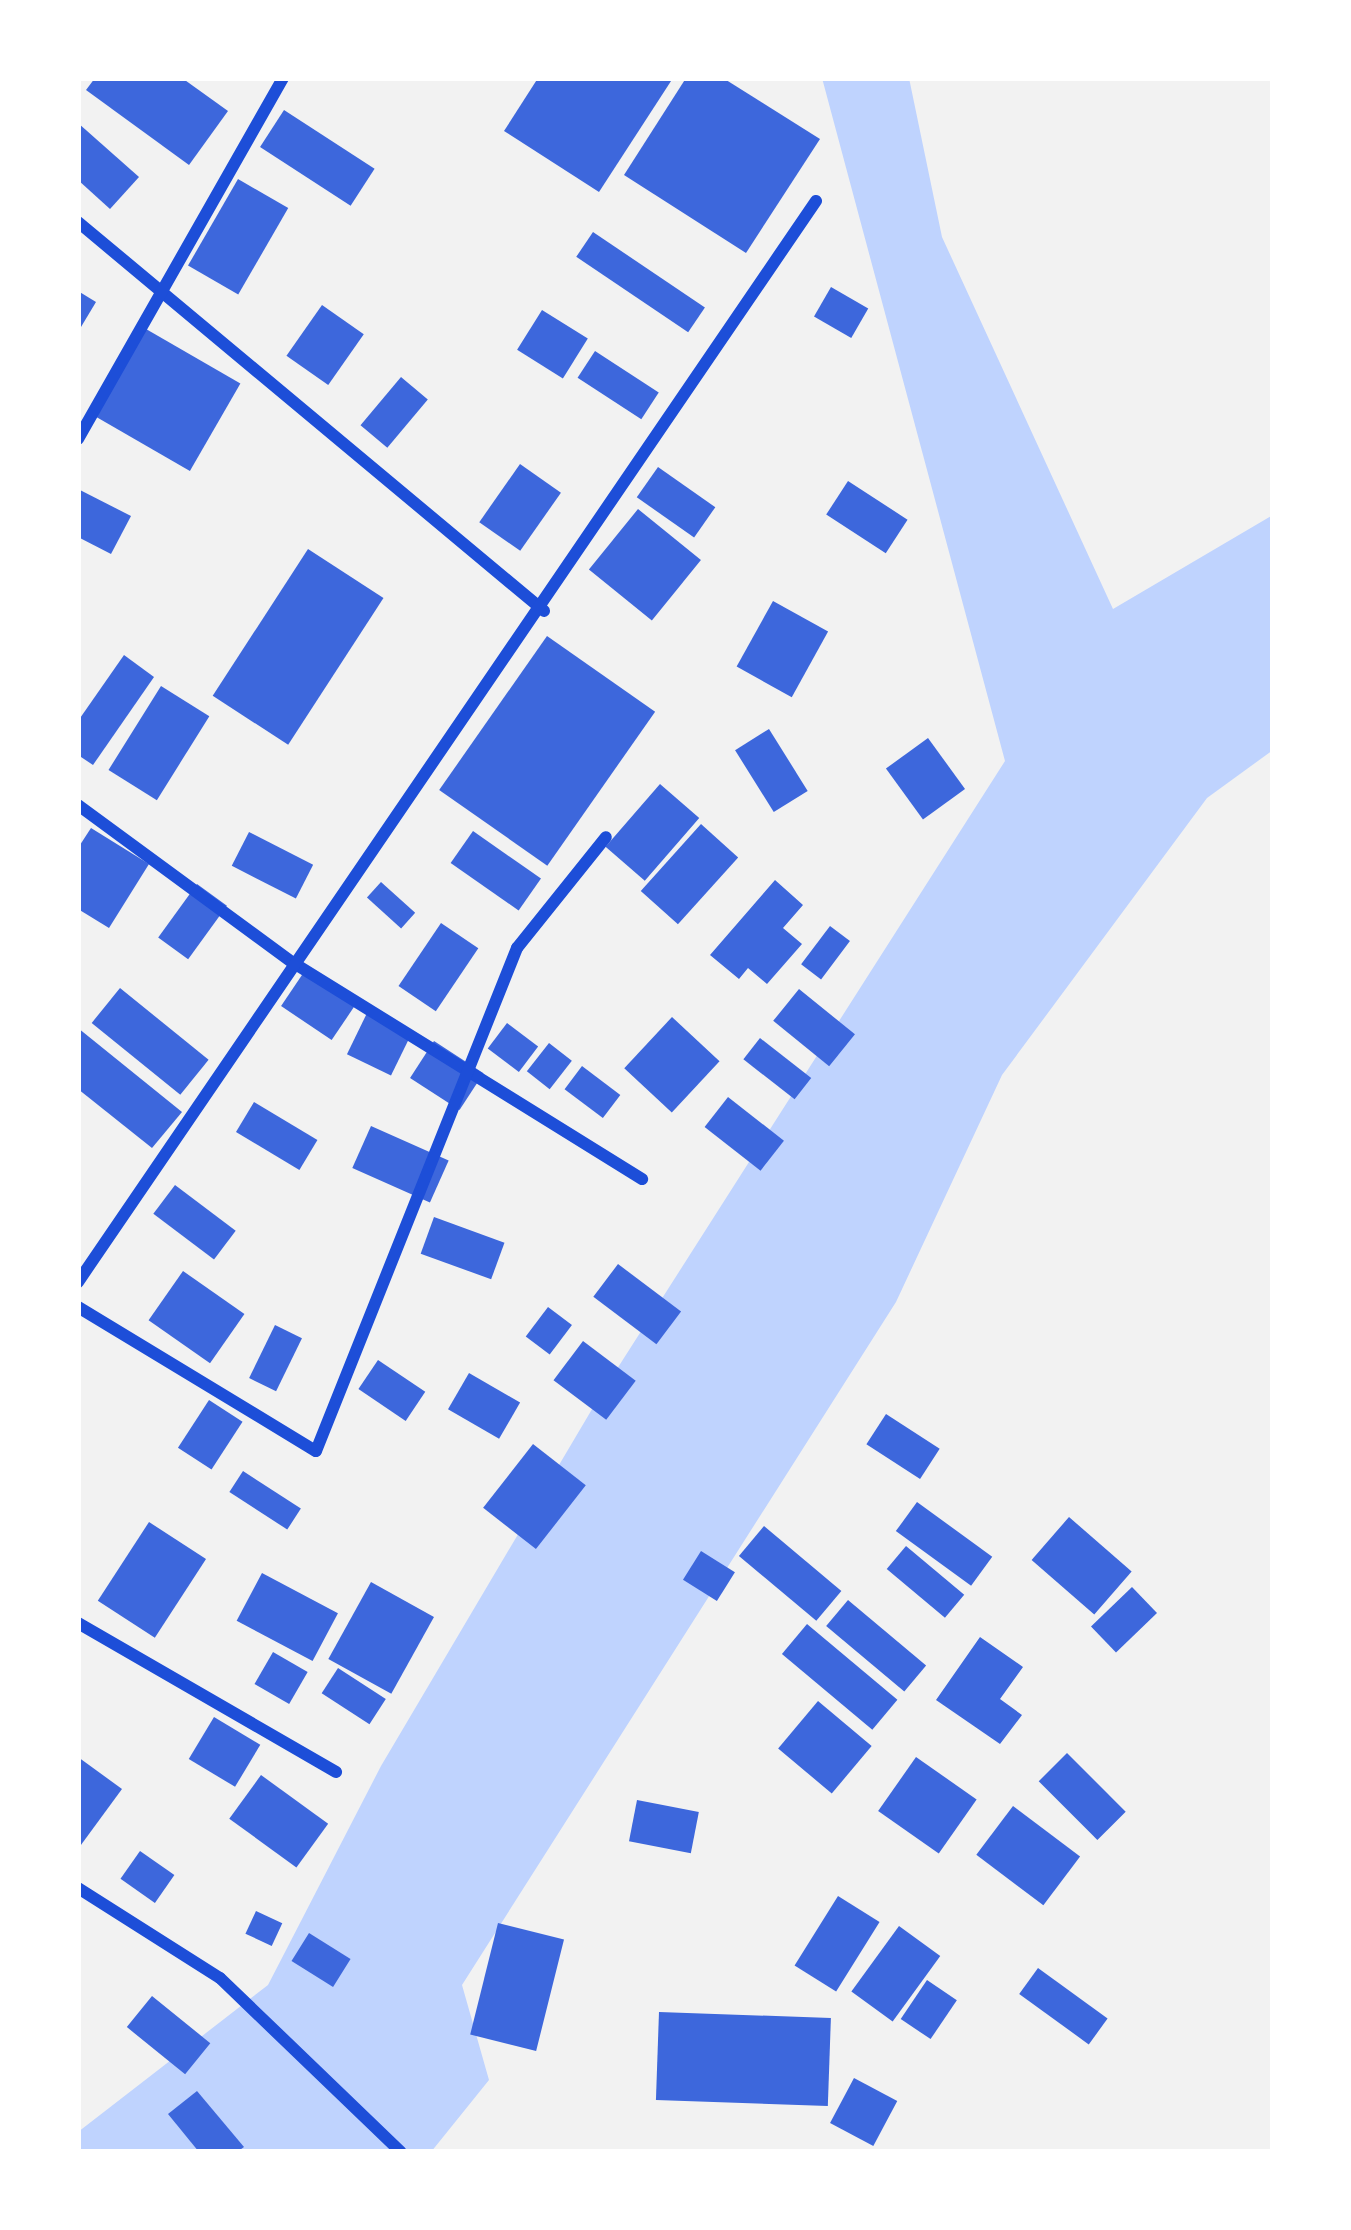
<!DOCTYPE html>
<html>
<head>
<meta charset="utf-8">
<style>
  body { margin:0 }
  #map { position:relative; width:1351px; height:2230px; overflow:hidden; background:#f2f2f2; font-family:"Varela Round",sans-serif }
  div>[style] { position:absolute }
  .water>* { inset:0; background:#bfd3fe }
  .building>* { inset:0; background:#3d67dc; transform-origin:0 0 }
  .minor>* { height:12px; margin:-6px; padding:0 6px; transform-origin:6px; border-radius:6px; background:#1d4ed8 }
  span { translate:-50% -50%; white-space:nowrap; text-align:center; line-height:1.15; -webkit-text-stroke:9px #fff; paint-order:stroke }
  .frame { position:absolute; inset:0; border:81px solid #fff; pointer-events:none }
</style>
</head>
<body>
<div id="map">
  <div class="water">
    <i style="clip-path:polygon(822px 78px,909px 78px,942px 237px,1113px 609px,1273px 515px,1273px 750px,1207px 798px,1002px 1075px,896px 1302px,462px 1985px,489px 2080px,431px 2152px,78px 2152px,78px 2132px,268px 1985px,381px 1766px,601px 1394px,1005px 761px)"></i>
  </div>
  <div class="building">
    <i style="clip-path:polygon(95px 78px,182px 78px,228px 111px,189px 165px,86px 90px)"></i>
    <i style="clip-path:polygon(538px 78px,673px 78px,599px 192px,504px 131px)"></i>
    <i style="clip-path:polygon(686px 78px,723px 78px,820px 139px,746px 253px,624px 175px)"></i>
    <i style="left:284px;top:110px;width:108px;height:44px;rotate:33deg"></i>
    <i style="clip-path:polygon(78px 123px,139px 177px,110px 209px,78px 180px)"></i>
    <i style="left:238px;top:179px;width:58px;height:100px;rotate:30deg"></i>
    <i style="left:593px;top:232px;width:135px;height:30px;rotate:34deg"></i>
    <i style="left:831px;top:287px;width:43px;height:34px;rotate:30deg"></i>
    <i style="clip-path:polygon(78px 291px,96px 302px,78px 332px)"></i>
    <i style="left:322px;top:305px;width:51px;height:62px;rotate:35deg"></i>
    <i style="left:542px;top:310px;width:54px;height:47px;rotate:32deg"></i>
    <i style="left:146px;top:329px;width:109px;height:101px;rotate:30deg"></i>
    <i style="left:595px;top:351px;width:76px;height:32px;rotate:33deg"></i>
    <i style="left:401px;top:377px;width:35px;height:63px;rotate:40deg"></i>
    <i style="left:520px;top:464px;width:50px;height:71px;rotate:35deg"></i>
    <i style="left:658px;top:467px;width:70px;height:37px;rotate:35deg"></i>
    <i style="left:848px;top:481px;width:71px;height:40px;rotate:33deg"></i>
    <i style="clip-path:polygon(78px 489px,131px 516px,111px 554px,78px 537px)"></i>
    <i style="left:638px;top:509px;width:81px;height:78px;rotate:39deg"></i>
    <i style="left:308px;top:549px;width:90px;height:175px;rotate:33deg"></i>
    <i style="left:773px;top:601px;width:63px;height:75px;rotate:29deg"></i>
    <i style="left:547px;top:636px;width:132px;height:188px;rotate:35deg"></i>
    <i style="clip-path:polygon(124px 655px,154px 677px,93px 765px,78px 755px,78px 721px)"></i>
    <i style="left:161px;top:686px;width:57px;height:99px;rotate:32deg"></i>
    <i style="left:769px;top:729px;width:73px;height:40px;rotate:58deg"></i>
    <i style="left:928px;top:738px;width:63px;height:52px;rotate:54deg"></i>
    <i style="left:660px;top:784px;width:52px;height:83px;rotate:41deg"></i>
    <i style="left:701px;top:824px;width:50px;height:90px;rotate:42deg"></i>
    <i style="clip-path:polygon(91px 828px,149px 864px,109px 928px,78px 909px,78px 848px)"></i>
    <i style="left:473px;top:831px;width:83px;height:39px;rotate:35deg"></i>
    <i style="left:249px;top:832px;width:72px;height:38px;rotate:27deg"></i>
    <i style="clip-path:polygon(775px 880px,803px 905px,783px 928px,802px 944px,767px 984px,748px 968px,739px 979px,710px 955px)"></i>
    <i style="left:381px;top:882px;width:46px;height:21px;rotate:42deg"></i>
    <i style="left:197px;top:884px;width:37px;height:66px;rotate:36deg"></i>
    <i style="left:441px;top:923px;width:45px;height:76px;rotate:34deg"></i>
    <i style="left:830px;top:926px;width:25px;height:48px;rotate:37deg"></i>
    <i style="left:304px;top:972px;width:61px;height:41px;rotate:34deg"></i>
    <i style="left:120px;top:988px;width:114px;height:45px;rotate:39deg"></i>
    <i style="left:799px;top:989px;width:72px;height:41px;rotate:39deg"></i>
    <i style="left:368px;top:1011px;width:49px;height:48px;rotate:26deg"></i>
    <i style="left:672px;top:1017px;width:65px;height:70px;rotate:43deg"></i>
    <i style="left:507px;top:1023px;width:39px;height:32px;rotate:37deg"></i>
    <i style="clip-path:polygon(78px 1028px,182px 1112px,152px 1148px,78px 1089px)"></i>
    <i style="left:760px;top:1038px;width:65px;height:27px;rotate:38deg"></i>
    <i style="left:434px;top:1041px;width:59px;height:44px;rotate:33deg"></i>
    <i style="left:549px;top:1043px;width:29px;height:36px;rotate:38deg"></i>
    <i style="left:582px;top:1066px;width:48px;height:29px;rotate:37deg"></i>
    <i style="left:728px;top:1097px;width:71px;height:38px;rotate:38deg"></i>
    <i style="left:254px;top:1102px;width:74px;height:35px;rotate:31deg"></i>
    <i style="left:371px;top:1126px;width:85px;height:46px;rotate:24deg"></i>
    <i style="left:175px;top:1185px;width:76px;height:36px;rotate:37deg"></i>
    <i style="left:434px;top:1217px;width:75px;height:39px;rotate:20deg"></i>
    <i style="left:618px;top:1264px;width:79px;height:41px;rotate:37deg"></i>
    <i style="left:183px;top:1271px;width:75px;height:60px;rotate:35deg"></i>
    <i style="left:548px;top:1307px;width:30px;height:37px;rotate:37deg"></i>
    <i style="left:275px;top:1325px;width:30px;height:59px;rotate:26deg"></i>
    <i style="left:583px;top:1341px;width:66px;height:49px;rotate:37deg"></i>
    <i style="left:378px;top:1360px;width:57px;height:35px;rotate:34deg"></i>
    <i style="left:469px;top:1373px;width:59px;height:42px;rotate:30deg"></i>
    <i style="left:209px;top:1400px;width:40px;height:57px;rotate:33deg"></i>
    <i style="left:886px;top:1414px;width:64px;height:36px;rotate:33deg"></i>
    <i style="left:533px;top:1444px;width:67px;height:81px;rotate:38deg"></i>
    <i style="left:243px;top:1471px;width:69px;height:25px;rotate:33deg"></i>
    <i style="left:917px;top:1502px;width:93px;height:36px;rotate:36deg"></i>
    <i style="left:1069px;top:1517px;width:83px;height:57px;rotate:41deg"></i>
    <i style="left:149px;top:1522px;width:68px;height:94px;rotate:33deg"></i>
    <i style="left:764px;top:1526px;width:101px;height:39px;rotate:40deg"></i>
    <i style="left:906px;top:1546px;width:76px;height:30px;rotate:40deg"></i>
    <i style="left:701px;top:1551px;width:40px;height:34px;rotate:32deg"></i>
    <i style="left:262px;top:1573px;width:86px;height:54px;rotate:28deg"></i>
    <i style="left:371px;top:1582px;width:72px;height:88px;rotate:29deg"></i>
    <i style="left:1132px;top:1587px;width:36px;height:57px;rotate:46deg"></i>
    <i style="left:848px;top:1600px;width:102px;height:34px;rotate:40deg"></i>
    <i style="left:807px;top:1624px;width:118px;height:39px;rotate:40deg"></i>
    <i style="clip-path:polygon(980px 1637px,1023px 1667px,1000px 1699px,1022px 1715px,1000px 1744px,936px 1700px)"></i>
    <i style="left:273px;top:1652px;width:40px;height:37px;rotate:30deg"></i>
    <i style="left:338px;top:1668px;width:57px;height:30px;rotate:33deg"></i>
    <i style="left:818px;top:1701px;width:70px;height:62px;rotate:40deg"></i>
    <i style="left:214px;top:1717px;width:54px;height:49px;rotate:31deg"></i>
    <i style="left:1067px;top:1753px;width:83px;height:40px;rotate:45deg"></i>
    <i style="clip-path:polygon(78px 1757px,122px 1789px,78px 1849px)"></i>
    <i style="left:916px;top:1757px;width:74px;height:66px;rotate:35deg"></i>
    <i style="left:261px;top:1775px;width:83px;height:54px;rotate:36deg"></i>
    <i style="left:637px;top:1800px;width:63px;height:42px;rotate:11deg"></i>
    <i style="left:1013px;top:1806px;width:84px;height:61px;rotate:37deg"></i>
    <i style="left:140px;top:1851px;width:42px;height:34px;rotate:35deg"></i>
    <i style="left:838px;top:1896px;width:49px;height:82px;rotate:32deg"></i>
    <i style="left:256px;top:1911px;width:29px;height:25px;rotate:25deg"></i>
    <i style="left:498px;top:1923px;width:68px;height:115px;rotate:14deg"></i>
    <i style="left:899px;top:1926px;width:51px;height:81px;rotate:36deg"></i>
    <i style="left:309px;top:1933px;width:49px;height:33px;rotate:32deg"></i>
    <i style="left:1038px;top:1968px;width:86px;height:32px;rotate:36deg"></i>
    <i style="left:927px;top:1980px;width:36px;height:47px;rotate:34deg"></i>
    <i style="left:152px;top:1996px;width:75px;height:40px;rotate:39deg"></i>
    <i style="left:659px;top:2012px;width:172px;height:88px;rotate:2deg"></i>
    <i style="left:854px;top:2078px;width:49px;height:51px;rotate:28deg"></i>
    <i style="clip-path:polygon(197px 2091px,244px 2147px,237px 2152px,199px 2152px,168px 2114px)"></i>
  </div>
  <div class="minor">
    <i style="left:78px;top:222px;width:607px;rotate:39.85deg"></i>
    <i style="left:78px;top:439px;width:415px;rotate:-60.4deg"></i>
    <i style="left:78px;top:805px;width:265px;rotate:36.3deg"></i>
    <i style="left:292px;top:962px;width:412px;rotate:31.8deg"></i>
    <i style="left:78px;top:1282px;width:1309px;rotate:-55.68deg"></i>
    <i style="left:78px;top:1307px;width:278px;rotate:31.2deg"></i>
    <i style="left:316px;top:1451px;width:542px;rotate:-68.22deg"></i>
    <i style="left:517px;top:948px;width:142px;rotate:-51.3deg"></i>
    <i style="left:78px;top:1623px;width:298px;rotate:30deg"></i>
    <i style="left:78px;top:1888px;width:168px;rotate:32.4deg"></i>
    <i style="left:220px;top:1978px;width:251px;rotate:43.9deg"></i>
  </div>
  <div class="frame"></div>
</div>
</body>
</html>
